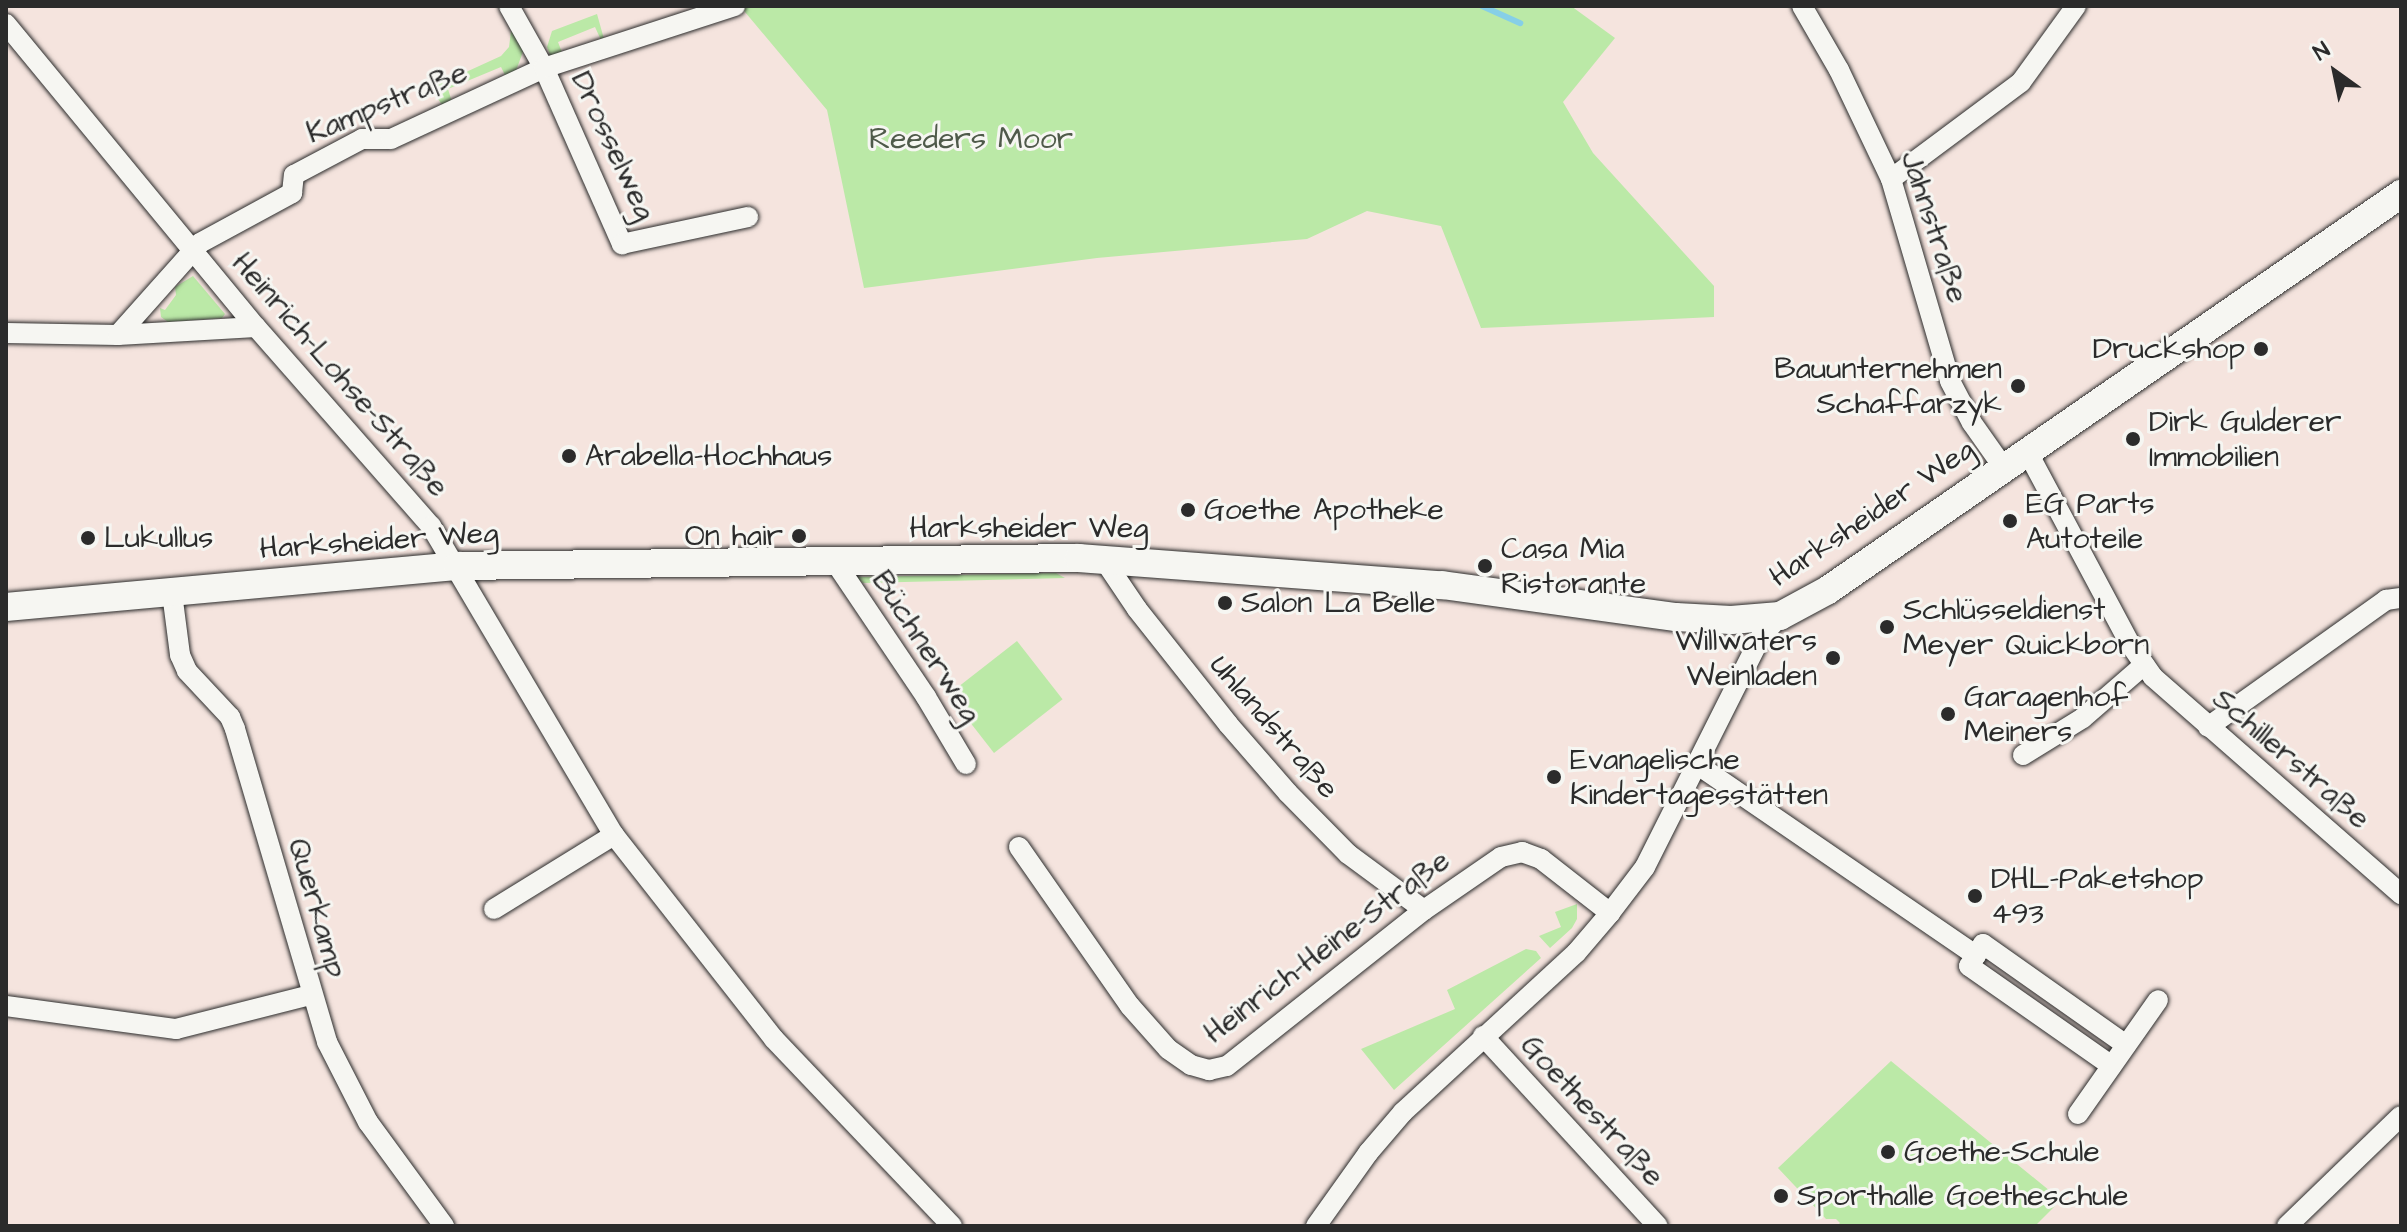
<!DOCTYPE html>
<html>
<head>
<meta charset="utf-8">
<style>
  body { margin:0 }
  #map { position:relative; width:2407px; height:1232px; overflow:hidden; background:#f5e4de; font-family:"Architects Daughter",sans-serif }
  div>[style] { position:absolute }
  .green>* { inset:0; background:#bbe9a7; transform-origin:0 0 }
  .stream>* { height:6px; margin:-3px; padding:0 3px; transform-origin:3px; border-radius:3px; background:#86cfe7 }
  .roads { filter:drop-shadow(0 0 2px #2b2b2b) drop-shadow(0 0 2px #2b2b2b) }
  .minor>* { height:20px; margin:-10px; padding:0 10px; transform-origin:10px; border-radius:10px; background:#f6f6f2 }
  .secondary>* { height:28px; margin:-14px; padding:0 14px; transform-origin:14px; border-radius:14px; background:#f6f6f2 }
  .dots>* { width:22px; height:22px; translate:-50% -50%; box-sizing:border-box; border:4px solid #f6f6f2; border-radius:50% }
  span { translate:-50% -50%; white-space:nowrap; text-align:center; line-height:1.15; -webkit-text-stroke:6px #f6f6f2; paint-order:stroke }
  .street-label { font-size:30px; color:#2b2b2b }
  .park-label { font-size:30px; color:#4f5a4a }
  .poi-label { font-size:30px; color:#2b2b2b }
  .right { translate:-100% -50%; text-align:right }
  .left { translate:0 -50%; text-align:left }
  .frame { position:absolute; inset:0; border:8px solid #2b2b2b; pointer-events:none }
  .north { position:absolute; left:2295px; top:32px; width:80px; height:80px; -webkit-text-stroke:6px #f6f6f2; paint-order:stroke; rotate:327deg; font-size:22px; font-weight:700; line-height:32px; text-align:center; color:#2b2b2b }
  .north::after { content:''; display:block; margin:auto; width:28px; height:36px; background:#2b2b2b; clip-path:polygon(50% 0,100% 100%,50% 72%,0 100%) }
</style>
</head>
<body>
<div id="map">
  <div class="green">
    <i style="clip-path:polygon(740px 6px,1571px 6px,1615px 38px,1563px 102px,1593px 153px,1714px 286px,1714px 317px,1481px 328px,1441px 226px,1367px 211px,1307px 239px,1097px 258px,864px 288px,827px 110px)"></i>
    <i style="clip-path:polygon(597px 14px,604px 39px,601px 40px,595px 27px,558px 42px,563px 55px,550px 55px,547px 47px,552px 31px)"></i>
    <i style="clip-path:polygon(511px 31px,524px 49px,514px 76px,506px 77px,501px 67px,448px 89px,452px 102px,442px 105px,431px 88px,501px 56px,509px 47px)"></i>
    <i style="clip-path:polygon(193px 276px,225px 314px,222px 318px,168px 322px,161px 317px,160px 308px,165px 310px,176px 295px,175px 287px)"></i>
    <i style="clip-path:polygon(1056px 573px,1065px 578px,863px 583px,856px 577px)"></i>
    <i style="left:1017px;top:641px;width:74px;height:87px;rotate:52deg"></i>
    <i style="clip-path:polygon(1577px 904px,1577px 919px,1572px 928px,1550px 948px,1539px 936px,1561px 927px,1555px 912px)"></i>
    <i style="clip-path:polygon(1526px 949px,1536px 951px,1541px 958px,1394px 1090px,1361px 1049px,1455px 1009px,1447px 990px)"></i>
    <i style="clip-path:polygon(1891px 1061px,1958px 1116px,2061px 1200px,2035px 1226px,1837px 1226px,1840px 1223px,1836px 1219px,1826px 1219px,1778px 1168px)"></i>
  </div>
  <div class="stream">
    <i style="left:1482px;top:6px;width:42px;rotate:24.1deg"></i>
  </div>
  <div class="roads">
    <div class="minor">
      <i style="left:509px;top:6px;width:71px;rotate:60.6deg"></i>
      <i style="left:544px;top:68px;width:193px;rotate:66.1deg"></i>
      <i style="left:622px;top:244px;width:129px;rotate:-12.1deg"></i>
      <i style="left:1802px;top:6px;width:74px;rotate:60deg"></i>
      <i style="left:1839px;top:70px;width:121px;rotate:64.5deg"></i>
      <i style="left:1891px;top:179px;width:210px;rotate:73.7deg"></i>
      <i style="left:1950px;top:381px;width:47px;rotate:62.4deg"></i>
      <i style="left:1972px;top:423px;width:54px;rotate:54.8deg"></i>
      <i style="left:6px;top:24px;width:393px;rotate:50.5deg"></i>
      <i style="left:256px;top:327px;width:265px;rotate:48.7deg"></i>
      <i style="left:431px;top:526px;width:359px;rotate:59.4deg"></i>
      <i style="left:614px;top:835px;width:259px;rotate:51.9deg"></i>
      <i style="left:774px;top:1039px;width:258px;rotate:46.4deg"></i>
      <i style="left:1891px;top:179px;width:162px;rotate:-36.7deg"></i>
      <i style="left:2021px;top:82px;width:94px;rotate:-54.1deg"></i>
      <i style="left:6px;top:333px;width:112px;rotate:1deg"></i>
      <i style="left:118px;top:335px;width:138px;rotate:-3.3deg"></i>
      <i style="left:118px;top:335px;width:123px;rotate:-48.3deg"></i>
      <i style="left:200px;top:243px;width:105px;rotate:-28.5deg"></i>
      <i style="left:292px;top:193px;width:18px;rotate:-84deg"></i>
      <i style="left:294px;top:175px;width:77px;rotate:-27.9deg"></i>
      <i style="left:362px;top:139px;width:29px"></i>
      <i style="left:391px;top:139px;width:169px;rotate:-24.9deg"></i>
      <i style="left:544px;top:68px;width:201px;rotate:-18deg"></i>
      <i style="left:2027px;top:451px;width:219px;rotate:61.9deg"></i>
      <i style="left:2130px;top:644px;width:40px;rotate:55.1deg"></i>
      <i style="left:2153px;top:677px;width:330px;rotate:41.2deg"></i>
      <i style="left:1104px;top:560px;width:59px;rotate:56deg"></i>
      <i style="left:1137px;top:609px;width:147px;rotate:51.6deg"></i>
      <i style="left:1228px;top:724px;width:91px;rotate:49deg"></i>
      <i style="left:1288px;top:793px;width:86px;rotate:45.5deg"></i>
      <i style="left:1348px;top:854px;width:94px;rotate:36.4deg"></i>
      <i style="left:835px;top:562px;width:163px;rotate:56deg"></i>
      <i style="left:926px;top:697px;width:78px;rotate:59.2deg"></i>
      <i style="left:172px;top:593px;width:63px;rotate:82.6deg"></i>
      <i style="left:180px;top:655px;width:17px;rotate:66deg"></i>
      <i style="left:187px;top:671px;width:63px;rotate:46.9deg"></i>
      <i style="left:230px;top:717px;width:13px;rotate:67deg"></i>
      <i style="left:235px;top:729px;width:326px;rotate:73.6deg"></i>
      <i style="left:327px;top:1042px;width:90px;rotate:62.9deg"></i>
      <i style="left:368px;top:1122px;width:129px;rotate:53.8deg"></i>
      <i style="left:2208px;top:727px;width:219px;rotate:-35.5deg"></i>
      <i style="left:2386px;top:600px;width:15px;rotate:-8deg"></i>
      <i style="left:2023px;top:755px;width:70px;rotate:-31.7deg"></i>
      <i style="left:2083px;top:718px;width:81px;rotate:-41deg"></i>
      <i style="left:1698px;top:765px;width:337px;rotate:34.4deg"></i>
      <i style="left:1976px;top:955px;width:13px;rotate:122deg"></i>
      <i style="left:1969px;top:966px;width:174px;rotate:35deg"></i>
      <i style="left:1019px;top:847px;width:194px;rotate:55.1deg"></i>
      <i style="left:1130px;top:1006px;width:57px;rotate:48.5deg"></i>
      <i style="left:1168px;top:1049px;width:28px;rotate:35deg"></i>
      <i style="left:1191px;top:1065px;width:19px;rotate:16deg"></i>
      <i style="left:1209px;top:1070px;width:18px;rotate:-13deg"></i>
      <i style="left:1227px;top:1066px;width:251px;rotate:-38.4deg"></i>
      <i style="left:1424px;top:910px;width:93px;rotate:-34.5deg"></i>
      <i style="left:1501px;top:857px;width:22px;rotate:-13deg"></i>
      <i style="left:1522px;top:852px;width:20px;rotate:20deg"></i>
      <i style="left:1541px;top:859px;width:88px;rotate:38deg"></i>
      <i style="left:494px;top:909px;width:141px;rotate:-31.7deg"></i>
      <i style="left:1976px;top:955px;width:13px;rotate:-58deg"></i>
      <i style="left:1983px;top:944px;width:175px;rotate:35.2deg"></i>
      <i style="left:6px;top:1006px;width:172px;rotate:7.7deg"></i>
      <i style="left:176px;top:1029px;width:138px;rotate:-14.2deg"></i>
      <i style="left:1483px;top:1036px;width:258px;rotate:47.4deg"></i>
      <i style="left:2078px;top:1114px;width:139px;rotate:-54.9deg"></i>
      <i style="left:1316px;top:1226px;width:90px;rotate:-54.5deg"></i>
      <i style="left:1368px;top:1153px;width:54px;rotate:-49.5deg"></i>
      <i style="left:1403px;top:1112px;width:235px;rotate:-42.6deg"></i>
      <i style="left:1576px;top:953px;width:52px;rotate:-49.6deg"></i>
      <i style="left:1610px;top:913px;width:58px;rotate:-52.7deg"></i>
      <i style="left:1645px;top:867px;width:256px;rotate:-63.3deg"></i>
      <i style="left:1760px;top:638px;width:30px;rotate:-48deg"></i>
      <i style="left:2287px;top:1226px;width:158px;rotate:-44deg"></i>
    </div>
    <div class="secondary">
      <i style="left:6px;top:607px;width:454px;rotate:-5.2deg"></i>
      <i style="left:458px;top:566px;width:621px;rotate:-0.74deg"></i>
      <i style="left:1079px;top:558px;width:364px;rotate:4.3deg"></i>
      <i style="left:1442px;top:585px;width:236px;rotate:7.8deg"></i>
      <i style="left:1676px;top:617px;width:55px;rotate:3.1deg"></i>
      <i style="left:1731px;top:620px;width:49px;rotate:-4.7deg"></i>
      <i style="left:1780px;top:616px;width:55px;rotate:-28.4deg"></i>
      <i style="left:1828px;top:590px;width:697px;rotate:-34.65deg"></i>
    </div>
  </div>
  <div class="dots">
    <i style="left:2261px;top:349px;background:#2b2b2b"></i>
    <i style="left:2018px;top:386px;background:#2b2b2b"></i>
    <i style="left:2133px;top:439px;background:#2b2b2b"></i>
    <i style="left:569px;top:456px;background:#2b2b2b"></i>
    <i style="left:1188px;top:510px;background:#2b2b2b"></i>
    <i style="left:2010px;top:521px;background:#2b2b2b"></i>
    <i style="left:799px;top:536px;background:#2b2b2b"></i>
    <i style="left:88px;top:538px;background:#2b2b2b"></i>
    <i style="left:1485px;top:566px;background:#2b2b2b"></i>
    <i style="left:1225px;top:603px;background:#2b2b2b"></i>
    <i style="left:1887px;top:627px;background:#2b2b2b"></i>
    <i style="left:1833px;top:658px;background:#2b2b2b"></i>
    <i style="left:1948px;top:714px;background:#2b2b2b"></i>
    <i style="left:1554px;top:777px;background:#2b2b2b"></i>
    <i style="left:1975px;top:896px;background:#2b2b2b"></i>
    <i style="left:1888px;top:1152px;background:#2b2b2b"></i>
    <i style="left:1781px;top:1196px;background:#2b2b2b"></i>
  </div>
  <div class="street-label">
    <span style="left:387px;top:103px;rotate:-22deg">Kampstraße</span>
    <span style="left:613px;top:146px;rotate:65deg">Drosselweg</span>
    <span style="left:1934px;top:227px;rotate:72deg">Jahnstraße</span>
    <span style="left:340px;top:375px;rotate:49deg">Heinrich-Lohse-Straße</span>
    <span style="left:1872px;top:513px;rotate:-34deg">Harksheider Weg</span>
    <span style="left:1029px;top:528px">Harksheider Weg</span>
    <span style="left:379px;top:541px;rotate:-4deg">Harksheider Weg</span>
    <span style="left:926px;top:647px;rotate:57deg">Büchnerweg</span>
    <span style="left:1274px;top:727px;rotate:49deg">Uhlandstraße</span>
    <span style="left:2291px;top:759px;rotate:41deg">Schillerstraße</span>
    <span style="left:317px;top:908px;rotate:74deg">Querkamp</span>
    <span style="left:1327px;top:947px;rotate:-37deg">Heinrich-Heine-Straße</span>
    <span style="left:1592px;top:1111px;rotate:47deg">Goethestraße</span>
  </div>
  <div class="park-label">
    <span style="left:971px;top:139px">Reeders Moor</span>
  </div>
  <div class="poi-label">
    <span class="right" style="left:2245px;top:349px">Druckshop</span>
    <span class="right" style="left:2002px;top:386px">Bauunternehmen<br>Schaffarzyk</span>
    <span class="left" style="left:2149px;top:439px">Dirk Gulderer<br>Immobilien</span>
    <span class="left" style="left:585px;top:456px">Arabella-Hochhaus</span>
    <span class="left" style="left:2026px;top:521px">EG Parts<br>Autoteile</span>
    <span class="left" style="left:1204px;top:510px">Goethe Apotheke</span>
    <span class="right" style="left:783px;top:536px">On hair</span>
    <span class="left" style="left:104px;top:538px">Lukullus</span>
    <span class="left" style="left:1501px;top:566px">Casa Mia<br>Ristorante</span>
    <span class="left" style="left:1241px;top:603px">Salon La Belle</span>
    <span class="left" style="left:1903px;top:627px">Schlüsseldienst<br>Meyer Quickborn</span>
    <span class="right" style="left:1817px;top:658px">Willwaters<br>Weinladen</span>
    <span class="left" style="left:1964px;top:714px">Garagenhof<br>Meiners</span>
    <span class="left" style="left:1570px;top:777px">Evangelische<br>Kindertagesstätten</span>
    <span class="left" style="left:1991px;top:896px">DHL-Paketshop<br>493</span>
    <span class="left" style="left:1904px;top:1152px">Goethe-Schule</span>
    <span class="left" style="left:1797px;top:1196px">Sporthalle Goetheschule</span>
  </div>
  <div class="frame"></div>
  <div class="north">N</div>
</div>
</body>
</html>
